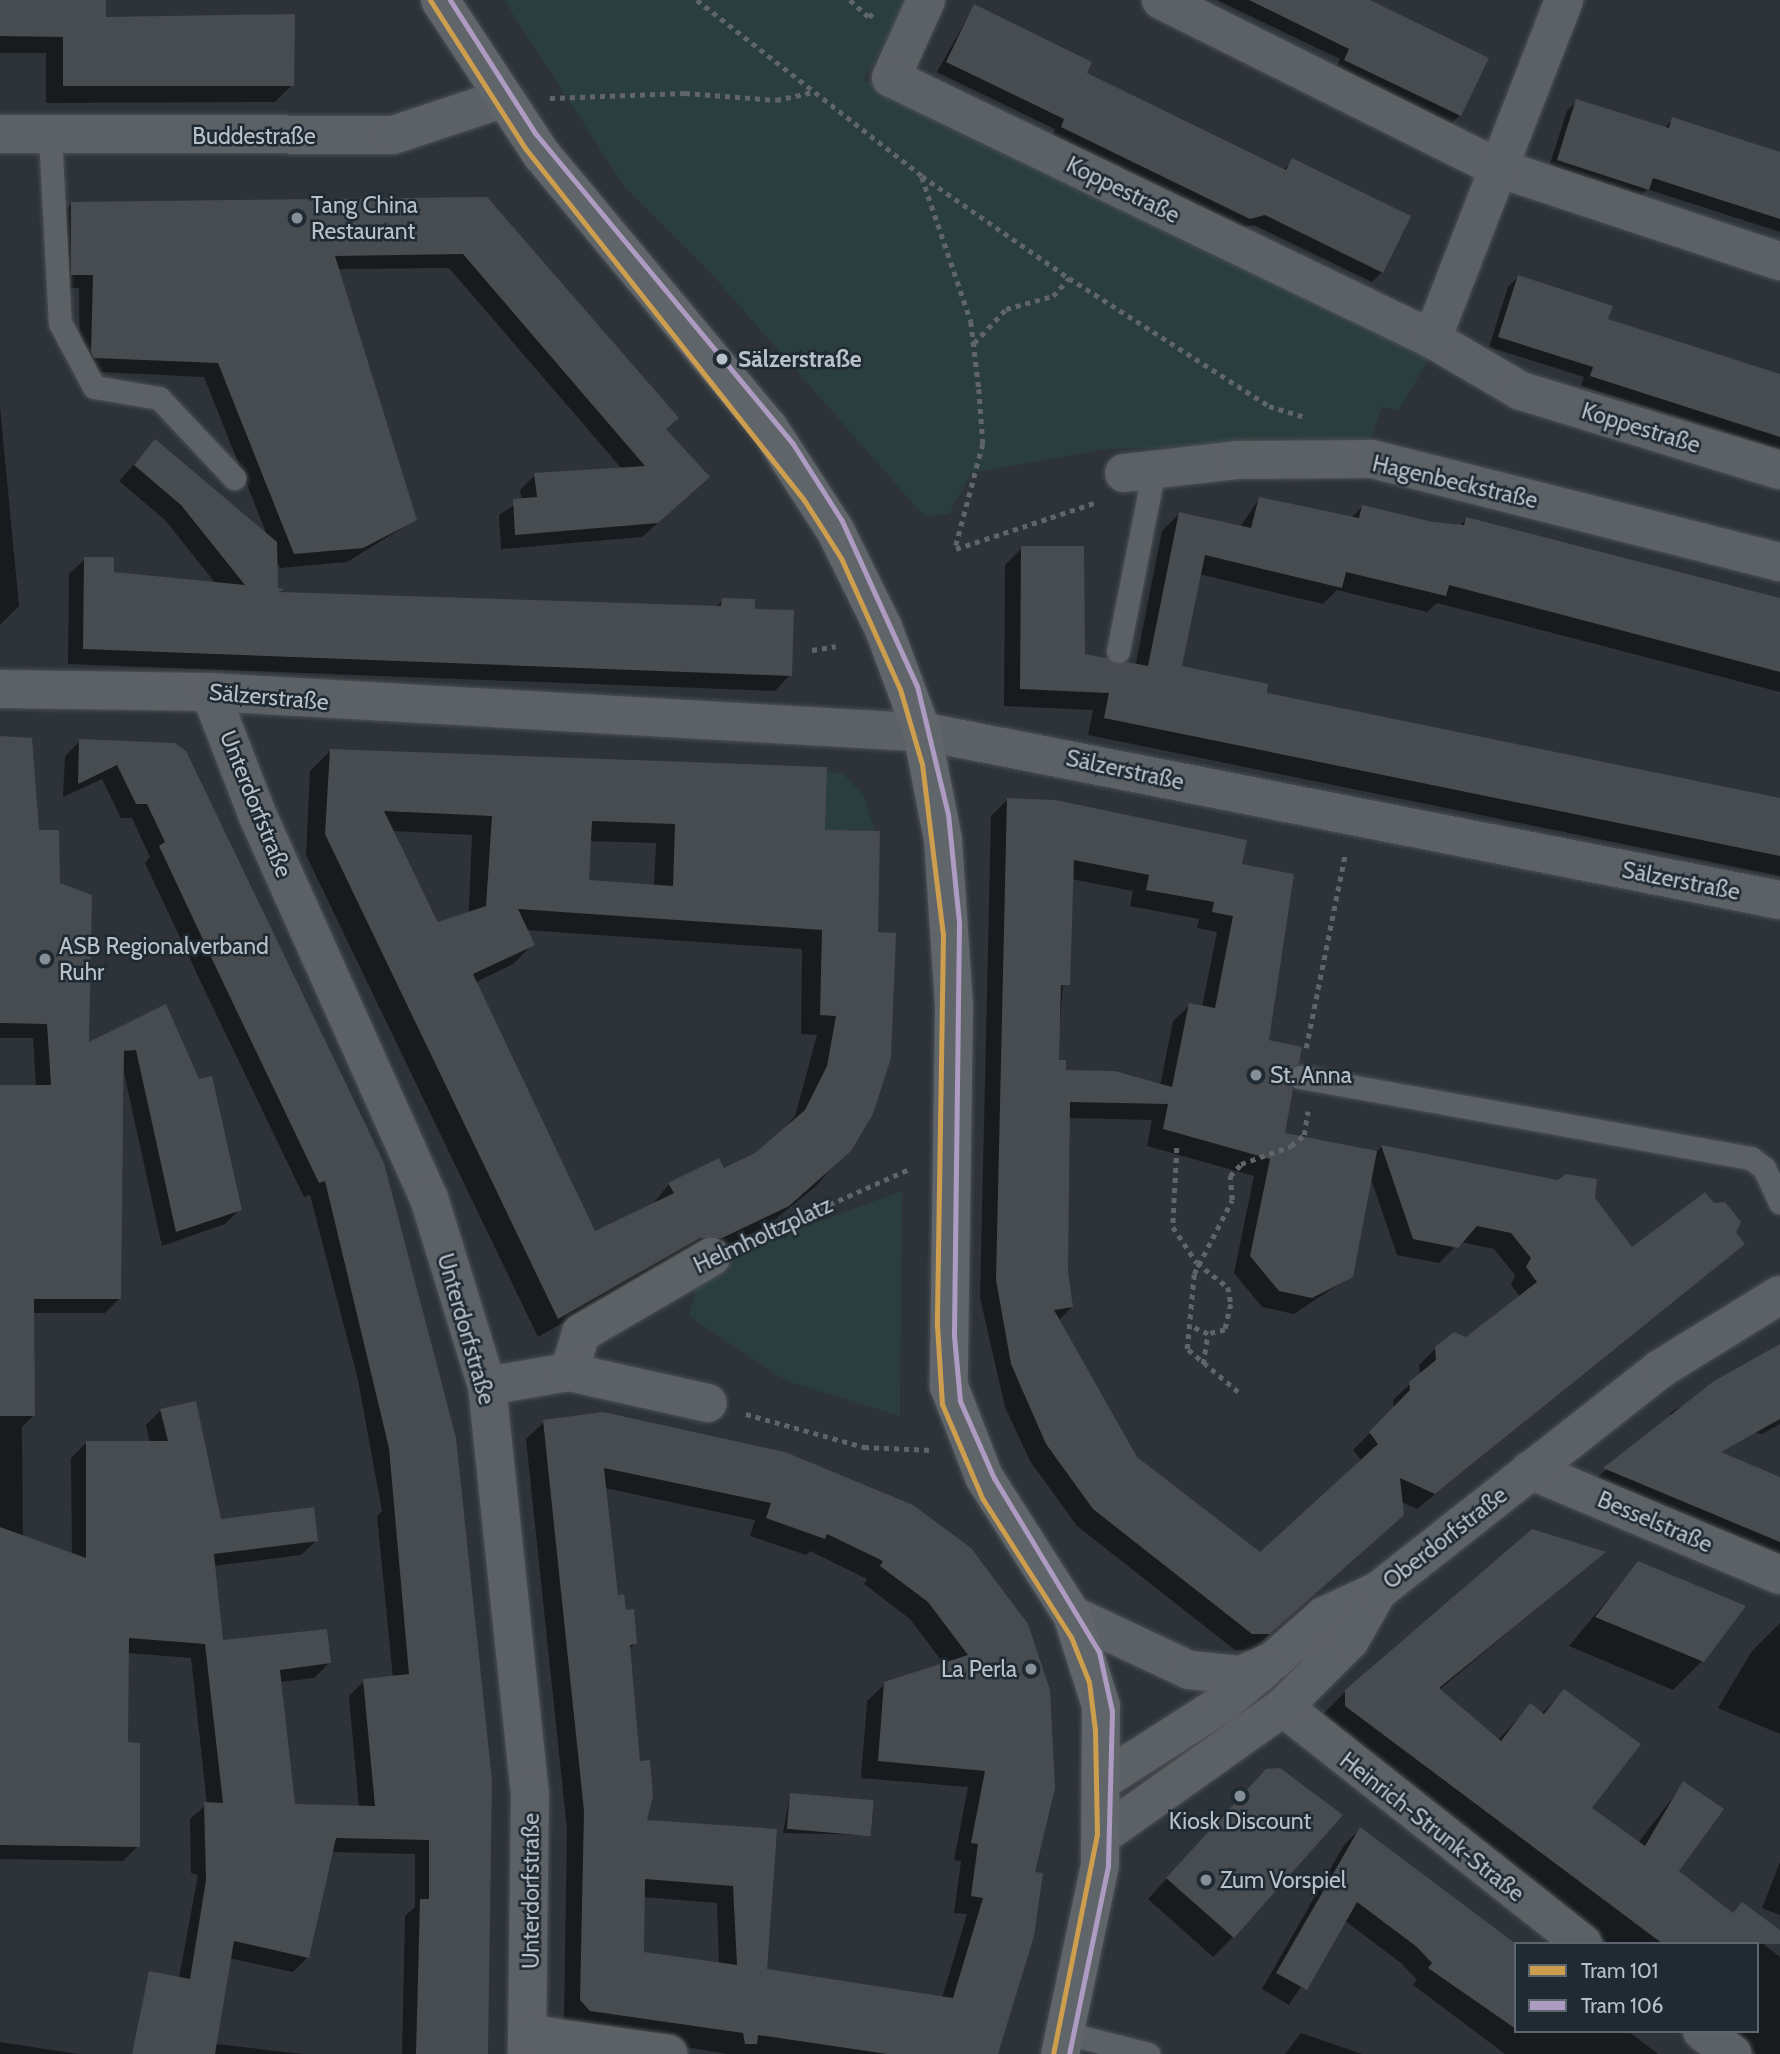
<!DOCTYPE html>
<html>
<head>
<meta charset="utf-8">
<style>
  body { margin:0 }
  #map { position:relative; width:1780px; height:2054px; overflow:hidden; background:#2d3338; font-family:Cabin,sans-serif }
  div>[style] { position:absolute }
  .green>* { inset:0; background:#2b3e3e }
  .shadow>* { inset:0; background:#0007 }
  .building>* { inset:0; background:#474c51; transform-origin:0 0 }
  .path>* { height:4.5px; margin-top:-2.25px; transform-origin:0; background:repeating-linear-gradient(90deg,#60656a 0 5px,transparent 0 10px) }
  .roads { filter:drop-shadow(0 0 2px #4a4f53) drop-shadow(0 0 2px #4a4f53) }
  .service>* { height:23px; margin:-11.5px; padding:0 11.5px; transform-origin:11.5px; border-radius:11.5px; background:#5c6166 }
  .minor>* { height:38px; margin:-19px; padding:0 19px; transform-origin:19px; border-radius:19px; background:#5c6166 }
  .tertiary>* { height:38px; margin:-19px; padding:0 19px; transform-origin:19px; border-radius:19px; background:#5c6166 }
  .secondary>* { height:38px; margin:-19px; padding:0 19px; transform-origin:19px; border-radius:19px; background:#60656a }
  .tram-1>* { height:5px; margin:-2.5px; padding:0 2.5px; transform-origin:2.5px; border-radius:2.5px; background:#cc9e4e }
  .tram-2>* { height:5px; margin:-2.5px; padding:0 2.5px; transform-origin:2.5px; border-radius:2.5px; background:#ae9bc2 }
  .dots>* { width:19px; height:19px; translate:-50% -50%; box-sizing:border-box; border:4px solid #202a32; border-radius:50% }
  span { translate:-50% -50%; white-space:nowrap; text-align:center; line-height:1.15; -webkit-text-stroke:5px #202a32; paint-order:stroke }
  .street-label { font-size:23px; color:#b8c0c8 }
  .poi-label { font-size:23px; color:#b8c0c8 }
  .left { translate:0 -50%; text-align:left }
  .right { translate:-100% -50%; text-align:right }
  .stop-label { font-size:23px; color:#b8c0c8; font-weight:700 }
  .legend { position:absolute; left:1514px; top:1942px; width:245px; height:91px; box-sizing:border-box; background:#202a32; border:2px solid #5d666e; margin:0; padding:9px 12px; list-style:none; font-size:21px; color:#b8c0c8 }
  .legend li { display:flex; align-items:center; gap:14px; height:35px }
  .legend b { width:35px; border:2px solid #5d666e }
</style>
</head>
<body>
<div id="map">
  <div class="green">
    <i style="clip-path:polygon(504px 0,908px 0,864px 80px,1431px 355px,1399px 410px,1382px 407px,1370px 439px,1357px 444px,1107px 449px,971px 473px,949px 514px,924px 516px,708px 270px,624px 186px)"></i>
    <i style="clip-path:polygon(821px 771px,843px 774px,864px 796px,875px 833px,817px 833px)"></i>
    <i style="clip-path:polygon(902px 1191px,900px 1416px,787px 1381px,689px 1316px,702px 1265px)"></i>
  </div>
  <div class="shadow">
    <i style="clip-path:polygon(0 0,104px 0,104px 19px,292px 85px,275px 102px,46px 103px,46px 53px,0 53px)"></i>
    <i style="clip-path:polygon(1217px 0,1371px 0,1460px 115px,1450px 125px,1335px 71px,1340px 59px)"></i>
    <i style="clip-path:polygon(974px 6px,1084px 74px,1283px 170px,1293px 161px,1382px 272px,1372px 282px,1254px 225px,1239px 228px,1052px 137px,1055px 129px,937px 72px)"></i>
    <i style="clip-path:polygon(1577px 101px,1664px 129px,1673px 119px,1780px 154px,1780px 232px,1647px 189px,1638px 199px,1548px 170px,1567px 111px)"></i>
    <i style="clip-path:polygon(487px 199px,664px 430px,693px 492px,642px 537px,501px 549px,499px 515px,522px 500px,520px 490px,535px 475px,622px 469px,449px 268px,337px 269px,415px 520px,347px 562px,280px 568px,276px 560px,277px 593px,715px 608px,723px 600px,753px 610px,790px 675px,775px 691px,68px 664px,69px 574px,85px 559px,112px 574px,216px 584px,165px 520px,119px 481px,155px 441px,267px 535px,204px 377px,80px 371px,79px 288px,58px 289px,57px 219px,71px 204px)"></i>
    <i style="clip-path:polygon(1518px 277px,1606px 320px,1780px 376px,1780px 449px,1581px 386px,1584px 377px,1489px 347px,1508px 287px)"></i>
    <i style="clip-path:polygon(0 407px,19px 606px,0 625px)"></i>
    <i style="clip-path:polygon(1259px 499px,1351px 518px,1363px 506px,1433px 524px,1459px 526px,1466px 519px,1780px 599px,1780px 692px,1437px 603px,1427px 612px,1337px 590px,1323px 604px,1199px 574px,1180px 668px,1265px 694px,1780px 800px,1780px 876px,1088px 735px,1093px 710px,1004px 706px,1005px 565px,1022px 548px,1083px 655px,1135px 668px,1162px 531px,1179px 514px,1240px 527px)"></i>
    <i style="clip-path:polygon(0 738px,58px 885px,87px 1045px,165px 1007px,240px 1209px,225px 1224px,162px 1246px,124px 1073px,120px 1298px,105px 1313px,33px 1313px,34px 1415px,22px 1427px,23px 1537px,72px 1555px,71px 1458px,86px 1443px,150px 1443px,146px 1425px,161px 1410px,220px 1521px,316px 1541px,301px 1555px,213px 1566px,222px 1642px,329px 1663px,314px 1678px,280px 1682px,294px 1806px,359px 1808px,349px 1696px,364px 1681px,393px 1678px,377px 1516px,382px 1511px,358px 1380px,310px 1195px,304px 1197px,206px 993px,145px 863px,150px 857px,132px 818px,121px 818px,102px 779px,63px 797px,65px 756px,80px 741px,174px 745px,383px 1164px,486px 2054px,402px 2054px,405px 1916px,415px 1907px,415px 1854px,331px 1852px,308px 1957px,293px 1972px,229px 1958px,215px 2044px,304px 2054px,165px 2054px,198px 1875px,191px 1873px,190px 1819px,207px 1804px,191px 1658px,127px 1653px,126px 1744px,138px 1846px,123px 1861px,0 1859px,0 1086px,36px 1087px,33px 1038px,0 1038px)"></i>
    <i style="clip-path:polygon(evenodd,330px 751px,823px 832px,861px 1134px,816px 1186px,767px 1226px,701px 1258px,679px 1257px,538px 1337px,306px 855px,310px 771px,330px 751px,393px 831px,472px 835px,466px 977px,393px 831px,330px 751px,589px 841px,656px 843px,654px 886px,587px 881px,589px 841px,330px 751px,526px 930px,802px 949px,801px 1034px,817px 1035px,795px 1116px,767px 1148px,723px 1170px,669px 1184px,651px 1206px,595px 1234px,470px 985px,513px 964px,533px 944px,526px 930px)"></i>
    <i style="clip-path:polygon(evenodd,1007px 800px,1240px 865px,1267px 1042px,1285px 1075px,1283px 1134px,1376px 1153px,1382px 1146px,1593px 1198px,1632px 1250px,1734px 1232px,1743px 1244px,1417px 1509px,1401px 1502px,1385px 1531px,1252px 1650px,1235px 1650px,1077px 1526px,1030px 1461px,1005px 1407px,980px 1298px,991px 816px,1007px 800px,1071px 879px,1133px 891px,1130px 906px,1199px 919px,1197px 928px,1217px 932px,1202px 1007px,1190px 1005px,1173px 1021px,1160px 1086px,1065px 1072px,1057px 1062px,1071px 879px,1007px 800px,1068px 1118px,1152px 1120px,1147px 1146px,1254px 1176px,1234px 1273px,1262px 1307px,1294px 1314px,1351px 1276px,1370px 1176px,1397px 1255px,1439px 1263px,1460px 1242px,1494px 1249px,1515px 1275px,1511px 1285px,1520px 1297px,1467px 1339px,1436px 1348px,1419px 1365px,1420px 1375px,1393px 1400px,1394px 1409px,1353px 1450px,1362px 1461px,1260px 1554px,1136px 1458px,1058px 1321px,1072px 1307px,1066px 1271px,1068px 1118px)"></i>
    <i style="clip-path:polygon(1780px 1346px,1780px 1424px,1762px 1434px,1669px 1414px)"></i>
    <i style="clip-path:polygon(evenodd,603px 1414px,784px 1453px,1049px 1691px,996px 2054px,727px 2054px,572px 2028px,564px 2018px,567px 1829px,526px 1439px,544px 1422px,603px 1414px,605px 1488px,755px 1520px,750px 1536px,806px 1555px,810px 1551px,867px 1579px,864px 1584px,910px 1619px,944px 1664px,885px 1684px,867px 1701px,861px 1778px,968px 1787px,954px 1860px,961px 1861px,954px 1913px,967px 1914px,942px 1998px,765px 1971px,775px 1830px,645px 1822px,628px 1650px,635px 1644px,617px 1597px,605px 1488px,603px 1414px,643px 1897px,717px 1903px,719px 1965px,642px 1954px,643px 1897px)"></i>
    <i style="clip-path:polygon(1657px 1428px,1780px 1479px,1780px 1563px,1590px 1483px)"></i>
    <i style="clip-path:polygon(1603px 1553px,1439px 1690px,1498px 1740px,1530px 1706px,1541px 1714px,1564px 1691px,1589px 1809px,1638px 1843px,1683px 1784px,1676px 1871px,1732px 1914px,1742px 1904px,1752px 1935px,1780px 1957px,1780px 2054px,1756px 2054px,1726px 2031px,1757px 2031px,1757px 1944px,1609px 1944px,1322px 1729px,1323px 1714px,1346px 1691px)"></i>
    <i style="clip-path:polygon(1638px 1563px,1702px 1661px,1673px 1690px,1569px 1646px)"></i>
    <i style="clip-path:polygon(1780px 1623px,1780px 1734px,1718px 1708px,1752px 1651px)"></i>
    <i style="clip-path:polygon(1246px 1792px,1233px 1937px,1213px 1957px,1148px 1899px)"></i>
    <i style="clip-path:polygon(790px 1795px,869px 1835px,783px 1833px)"></i>
    <i style="clip-path:polygon(1360px 1829px,1516px 1947px,1516px 2031px,1628px 2031px,1658px 2054px,1505px 2054px,1413px 1985px,1417px 1980px,1401px 1963px,1344px 1920px,1289px 2005px,1262px 1989px,1344px 1845px)"></i>
    <i style="clip-path:polygon(1780px 1862px,1780px 1915px,1762px 1908px)"></i>
    <i style="clip-path:polygon(1301px 2033px,1362px 2054px,1285px 2054px)"></i>
    <i style="clip-path:polygon(0 2042px,78px 2054px,0 2054px)"></i>
  </div>
  <div class="building">
    <i style="clip-path:polygon(0 0,106px 0,106px 17px,295px 14px,294px 86px,63px 86px,63px 37px,0 36px)"></i>
    <i style="clip-path:polygon(1249px 0,1370px 0,1489px 58px,1461px 116px,1344px 60px,1349px 49px)"></i>
    <i style="clip-path:polygon(974px 4px,1092px 62px,1087px 73px,1253px 154px,1286px 170px,1292px 158px,1411px 216px,1383px 273px,1265px 215px,1250px 219px,1061px 127px,1064px 119px,946px 62px)"></i>
    <i style="clip-path:polygon(1576px 99px,1669px 128px,1672px 117px,1780px 152px,1780px 219px,1653px 178px,1649px 190px,1557px 160px)"></i>
    <i style="clip-path:polygon(487px 197px,679px 418px,666px 429px,710px 477px,658px 523px,515px 535px,513px 499px,537px 497px,534px 473px,645px 466px,463px 254px,335px 256px,417px 520px,363px 548px,294px 554px,218px 363px,94px 358px,91px 352px,93px 275px,71px 275px,71px 202px)"></i>
    <i style="clip-path:polygon(1518px 275px,1613px 306px,1608px 319px,1780px 374px,1780px 437px,1590px 376px,1593px 367px,1498px 337px)"></i>
    <i style="clip-path:polygon(155px 439px,277px 542px,278px 588px,284px 589px,279px 592px,721px 606px,722px 598px,755px 599px,755px 609px,794px 610px,792px 676px,83px 649px,84px 557px,114px 557px,114px 572px,245px 585px,181px 505px,134px 465px)"></i>
    <i style="clip-path:polygon(1259px 497px,1359px 518px,1362px 505px,1433px 522px,1464px 525px,1466px 517px,1780px 598px,1780px 672px,1449px 585px,1446px 596px,1346px 572px,1342px 588px,1205px 555px,1182px 666px,1268px 684px,1267px 693px,1780px 798px,1780px 856px,1104px 718px,1109px 693px,1020px 689px,1021px 546px,1084px 546px,1085px 654px,1148px 666px,1179px 512px,1251px 528px)"></i>
    <i style="clip-path:polygon(0 736px,32px 738px,39px 830px,59px 830px,60px 883px,92px 895px,89px 1042px,166px 1004px,199px 1079px,212px 1076px,242px 1210px,176px 1232px,136px 1050px,124px 1051px,121px 1299px,34px 1299px,35px 1416px,0 1416px,0 1085px,51px 1085px,47px 1024px,0 1023px)"></i>
    <i style="clip-path:polygon(79px 739px,175px 743px,186px 751px,384px 1163px,456px 1438px,492px 1780px,488px 2054px,416px 2054px,420px 1899px,429px 1899px,429px 1840px,336px 1838px,309px 1958px,234px 1941px,215px 2054px,132px 2054px,149px 1971px,190px 1979px,206px 1880px,204px 1802px,223px 1803px,205px 1644px,129px 1638px,128px 1742px,140px 1743px,140px 1847px,0 1845px,0 1527px,86px 1558px,86px 1441px,168px 1441px,160px 1409px,196px 1401px,221px 1519px,314px 1507px,318px 1541px,214px 1554px,223px 1640px,327px 1629px,331px 1663px,280px 1670px,295px 1804px,375px 1806px,363px 1679px,409px 1674px,389px 1448px,325px 1181px,319px 1183px,221px 978px,159px 846px,165px 842px,147px 804px,136px 804px,117px 765px,78px 784px)"></i>
    <i style="clip-path:polygon(evenodd,330px 749px,827px 767px,825px 830px,880px 831px,878px 932px,896px 933px,891px 1058px,873px 1114px,851px 1151px,789px 1206px,722px 1238px,700px 1238px,558px 1319px,325px 834px,330px 749px,384px 811px,492px 816px,486px 906px,438px 922px,384px 811px,330px 749px,592px 821px,675px 824px,673px 886px,589px 880px,592px 821px,330px 749px,518px 909px,822px 930px,820px 1015px,836px 1016px,827px 1066px,805px 1110px,755px 1153px,724px 1168px,719px 1158px,668px 1183px,674px 1193px,595px 1231px,473px 974px,535px 945px,518px 909px)"></i>
    <i style="clip-path:polygon(evenodd,1007px 798px,1055px 800px,1247px 840px,1242px 864px,1294px 874px,1269px 1040px,1302px 1047px,1299px 1063px,1286px 1074px,1293px 1089px,1285px 1133px,1377px 1151px,1353px 1277px,1312px 1298px,1279px 1291px,1250px 1256px,1270px 1159px,1163px 1129px,1168px 1104px,1070px 1102px,1068px 1271px,1073px 1307px,1054px 1310px,1137px 1457px,1260px 1552px,1378px 1444px,1369px 1432px,1410px 1390px,1409px 1382px,1436px 1360px,1435px 1347px,1454px 1332px,1466px 1337px,1537px 1282px,1526px 1267px,1531px 1258px,1511px 1233px,1477px 1226px,1458px 1248px,1413px 1239px,1381px 1145px,1558px 1180px,1566px 1174px,1597px 1179px,1595px 1198px,1632px 1247px,1705px 1192px,1714px 1203px,1725px 1202px,1741px 1222px,1736px 1232px,1745px 1244px,1435px 1494px,1400px 1478px,1404px 1515px,1270px 1634px,1252px 1634px,1093px 1509px,1046px 1444px,1011px 1364px,996px 1280px,1007px 798px,1074px 860px,1149px 875px,1146px 890px,1214px 902px,1212px 912px,1233px 916px,1215px 1008px,1189px 1003px,1172px 1087px,1115px 1071px,1066px 1070px,1066px 1060px,1059px 1060px,1061px 985px,1070px 985px,1074px 860px)"></i>
    <i style="clip-path:polygon(1780px 1344px,1780px 1419px,1721px 1452px,1780px 1477px,1780px 1542px,1603px 1468px,1714px 1381px)"></i>
    <i style="clip-path:polygon(evenodd,603px 1412px,785px 1452px,913px 1505px,971px 1548px,1028px 1624px,1050px 1690px,1055px 1788px,1035px 1872px,1043px 1873px,1034px 1936px,998px 2054px,887px 2054px,758px 2035px,757px 2044px,745px 2044px,743px 2033px,590px 2011px,580px 2000px,584px 1811px,543px 1420px,603px 1412px,604px 1468px,771px 1503px,766px 1518px,825px 1539px,827px 1534px,883px 1561px,880px 1566px,928px 1602px,968px 1655px,884px 1682px,878px 1761px,985px 1771px,971px 1843px,978px 1844px,971px 1896px,983px 1898px,953px 1998px,767px 1969px,777px 1829px,647px 1820px,653px 1796px,650px 1760px,640px 1761px,630px 1645px,637px 1644px,634px 1609px,626px 1610px,624px 1594px,618px 1595px,604px 1468px,603px 1412px,645px 1879px,733px 1886px,737px 1965px,644px 1952px,645px 1879px)"></i>
    <i style="clip-path:polygon(1532px 1529px,1606px 1552px,1439px 1688px,1501px 1741px,1530px 1703px,1544px 1714px,1564px 1689px,1641px 1744px,1592px 1808px,1645px 1846px,1683px 1781px,1724px 1809px,1679px 1871px,1733px 1913px,1742px 1902px,1780px 1930px,1780px 1944px,1663px 1944px,1345px 1706px,1345px 1690px)"></i>
    <i style="clip-path:polygon(1638px 1561px,1746px 1606px,1704px 1662px,1595px 1617px)"></i>
    <i style="clip-path:polygon(1280px 1768px,1343px 1815px,1234px 1938px,1166px 1878px,1266px 1769px)"></i>
    <i style="left:790px;top:1793px;width:84px;height:36px;rotate:5deg"></i>
    <i style="clip-path:polygon(1360px 1827px,1516px 1944px,1516px 2029px,1428px 1968px,1432px 1963px,1417px 1947px,1357px 1902px,1307px 1990px,1276px 1973px)"></i>
  </div>
  <div class="path">
    <i style="left:697px;top:0;width:286px;rotate:38deg"></i>
    <i style="left:922px;top:176px;width:179px;rotate:34.8deg"></i>
    <i style="left:1069px;top:278px;width:237px;rotate:32.6deg"></i>
    <i style="left:1269px;top:406px;width:37px;rotate:17deg"></i>
    <i style="left:850px;top:0;width:25px;rotate:42deg"></i>
    <i style="left:869px;top:17px;width:8px;rotate:-45deg"></i>
    <i style="left:550px;top:98px;width:135px;rotate:-2.1deg"></i>
    <i style="left:685px;top:93px;width:91px;rotate:4.4deg"></i>
    <i style="left:776px;top:100px;width:35px;rotate:-12deg"></i>
    <i style="left:922px;top:177px;width:153px;rotate:71.3deg"></i>
    <i style="left:971px;top:322px;width:67px;rotate:83.2deg"></i>
    <i style="left:979px;top:389px;width:55px;rotate:85.8deg"></i>
    <i style="left:983px;top:444px;width:109px;rotate:104.9deg"></i>
    <i style="left:974px;top:343px;width:47px;rotate:-46.7deg"></i>
    <i style="left:1006px;top:309px;width:49px;rotate:-15.5deg"></i>
    <i style="left:1053px;top:296px;width:24px;rotate:-48deg"></i>
    <i style="left:956px;top:549px;width:149px;rotate:-18.4deg"></i>
    <i style="left:812px;top:650px;width:24px;rotate:-9deg"></i>
    <i style="left:1306px;top:1048px;width:198px;rotate:-78.6deg"></i>
    <i style="left:1177px;top:1148px;width:79px;rotate:92.9deg"></i>
    <i style="left:1173px;top:1227px;width:43px;rotate:56.3deg"></i>
    <i style="left:1197px;top:1263px;width:39px;rotate:38deg"></i>
    <i style="left:1228px;top:1287px;width:17px;rotate:80deg"></i>
    <i style="left:1231px;top:1304px;width:27px;rotate:103deg"></i>
    <i style="left:1225px;top:1330px;width:17px;rotate:167deg"></i>
    <i style="left:1208px;top:1334px;width:17px;rotate:-156deg"></i>
    <i style="left:747px;top:1241px;width:180px;rotate:-23.9deg"></i>
    <i style="left:1203px;top:1364px;width:30px;rotate:-81deg"></i>
    <i style="left:1238px;top:1392px;width:67px;rotate:-139.9deg"></i>
    <i style="left:1187px;top:1349px;width:75px;rotate:-84.7deg"></i>
    <i style="left:1194px;top:1274px;width:83px;rotate:-62.8deg"></i>
    <i style="left:1232px;top:1200px;width:24px;rotate:-95deg"></i>
    <i style="left:1230px;top:1176px;width:16px;rotate:-47deg"></i>
    <i style="left:1241px;top:1164px;width:53px;rotate:-19.8deg"></i>
    <i style="left:1291px;top:1146px;width:17px;rotate:-40deg"></i>
    <i style="left:1304px;top:1135px;width:24px;rotate:-81deg"></i>
    <i style="left:746px;top:1414px;width:123px;rotate:15.6deg"></i>
    <i style="left:864px;top:1447px;width:68px;rotate:2.5deg"></i>
  </div>
  <div class="roads">
    <div class="service">
      <i style="left:50px;top:135px;width:188px;rotate:87deg"></i>
      <i style="left:60px;top:323px;width:72px;rotate:62deg"></i>
      <i style="left:94px;top:387px;width:66px;rotate:9.6deg"></i>
      <i style="left:159px;top:398px;width:110px;rotate:46.8deg"></i>
      <i style="left:1118px;top:651px;width:186px;rotate:-78.8deg"></i>
      <i style="left:1300px;top:1077px;width:458px;rotate:10.2deg"></i>
      <i style="left:1751px;top:1158px;width:16px;rotate:38deg"></i>
      <i style="left:1764px;top:1168px;width:38px;rotate:65deg"></i>
      <i style="left:1065px;top:2033px;width:86px;rotate:14.2deg"></i>
    </div>
    <div class="minor">
      <i style="left:926px;top:0;width:85px;rotate:114.2deg"></i>
      <i style="left:891px;top:78px;width:601px;rotate:25.75deg"></i>
      <i style="left:1432px;top:339px;width:103px;rotate:30.3deg"></i>
      <i style="left:1521px;top:391px;width:271px;rotate:17deg"></i>
      <i style="left:1161px;top:0;width:377px;rotate:26.5deg"></i>
      <i style="left:1498px;top:168px;width:297px;rotate:18.3deg"></i>
      <i style="left:0;top:134px;width:393px;rotate:0.1deg"></i>
      <i style="left:393px;top:135px;width:115px;rotate:-18.3deg"></i>
      <i style="left:1432px;top:339px;width:364px;rotate:-68.7deg"></i>
      <i style="left:1124px;top:473px;width:113px;rotate:-6.6deg"></i>
      <i style="left:1236px;top:460px;width:136px;rotate:-0.4deg"></i>
      <i style="left:1372px;top:459px;width:421px;rotate:14.2deg"></i>
      <i style="left:0;top:689px;width:210px;rotate:0.8deg"></i>
      <i style="left:210px;top:692px;width:722px;rotate:3.25deg"></i>
      <i style="left:931px;top:733px;width:865px;rotate:11.13deg"></i>
      <i style="left:210px;top:692px;width:131px;rotate:68.9deg"></i>
      <i style="left:257px;top:814px;width:421px;rotate:65.9deg"></i>
      <i style="left:429px;top:1198px;width:197px;rotate:72.9deg"></i>
      <i style="left:487px;top:1386px;width:409px;rotate:84deg"></i>
      <i style="left:530px;top:1793px;width:261px;rotate:90.7deg"></i>
      <i style="left:569px;top:1372px;width:41px;rotate:-72.9deg"></i>
      <i style="left:581px;top:1333px;width:151px;rotate:-30.3deg"></i>
      <i style="left:487px;top:1386px;width:83px;rotate:-9.7deg"></i>
      <i style="left:569px;top:1372px;width:142px;rotate:12.6deg"></i>
      <i style="left:1530px;top:1470px;width:271px;rotate:22.8deg"></i>
      <i style="left:1283px;top:1707px;width:382px;rotate:38.3deg"></i>
      <i style="left:1702px;top:2031px;width:38px;rotate:37deg"></i>
      <i style="left:530px;top:2034px;width:140px;rotate:8.2deg"></i>
    </div>
    <div class="tertiary">
      <i style="left:1072px;top:1615px;width:129px;rotate:25.2deg"></i>
      <i style="left:1189px;top:1670px;width:52px;rotate:5.5deg"></i>
      <i style="left:1241px;top:1675px;width:36px;rotate:-24deg"></i>
      <i style="left:1274px;top:1660px;width:67px;rotate:-41.3deg"></i>
      <i style="left:1324px;top:1616px;width:60px;rotate:-24.8deg"></i>
      <i style="left:1105px;top:1779px;width:139px;rotate:-32.7deg"></i>
      <i style="left:1222px;top:1704px;width:55px;rotate:-39.8deg"></i>
      <i style="left:1103px;top:1835px;width:221px;rotate:-35.4deg"></i>
      <i style="left:1283px;top:1707px;width:95px;rotate:-45deg"></i>
      <i style="left:1350px;top:1640px;width:56px;rotate:-60.3deg"></i>
      <i style="left:1378px;top:1591px;width:359px;rotate:-38.2deg"></i>
      <i style="left:1660px;top:1369px;width:141px;rotate:-31.7deg"></i>
    </div>
    <div class="secondary">
      <i style="left:440px;top:0;width:186px;rotate:56.7deg"></i>
      <i style="left:542px;top:155px;width:355px;rotate:50.3deg"></i>
      <i style="left:769px;top:428px;width:121px;rotate:57.1deg"></i>
      <i style="left:835px;top:530px;width:108px;rotate:63.7deg"></i>
      <i style="left:883px;top:627px;width:112px;rotate:69.6deg"></i>
      <i style="left:922px;top:732px;width:110px;rotate:79deg"></i>
      <i style="left:943px;top:840px;width:166px;rotate:86.2deg"></i>
      <i style="left:954px;top:1006px;width:380px;rotate:90.8deg"></i>
      <i style="left:949px;top:1386px;width:97px;rotate:69deg"></i>
      <i style="left:984px;top:1477px;width:164px;rotate:57.5deg"></i>
      <i style="left:1072px;top:1615px;width:96px;rotate:72.3deg"></i>
      <i style="left:1101px;top:1706px;width:159px;rotate:90.4deg"></i>
      <i style="left:1100px;top:1865px;width:193px;rotate:101.9deg"></i>
    </div>
  </div>
  <div class="tram-1">
    <i style="left:430px;top:0;width:176px;rotate:57.3deg"></i>
    <i style="left:525px;top:148px;width:449px;rotate:51.6deg"></i>
    <i style="left:804px;top:500px;width:69px;rotate:57.5deg"></i>
    <i style="left:841px;top:558px;width:144px;rotate:65.8deg"></i>
    <i style="left:900px;top:689px;width:78px;rotate:73.7deg"></i>
    <i style="left:922px;top:764px;width:171px;rotate:83deg"></i>
    <i style="left:943px;top:934px;width:391px;rotate:90.9deg"></i>
    <i style="left:937px;top:1325px;width:79px;rotate:86.4deg"></i>
    <i style="left:942px;top:1404px;width:102px;rotate:66.9deg"></i>
    <i style="left:982px;top:1498px;width:165px;rotate:57.4deg"></i>
    <i style="left:1071px;top:1637px;width:48px;rotate:68.2deg"></i>
    <i style="left:1089px;top:1682px;width:48px;rotate:82.9deg"></i>
    <i style="left:1095px;top:1730px;width:104px;rotate:88.9deg"></i>
    <i style="left:1097px;top:1834px;width:224px;rotate:101.3deg"></i>
  </div>
  <div class="tram-2">
    <i style="left:450px;top:0;width:158px;rotate:57.4deg"></i>
    <i style="left:535px;top:133px;width:404px;rotate:50.3deg"></i>
    <i style="left:793px;top:444px;width:91px;rotate:57.5deg"></i>
    <i style="left:842px;top:521px;width:181px;rotate:65.6deg"></i>
    <i style="left:917px;top:686px;width:132px;rotate:76.4deg"></i>
    <i style="left:948px;top:814px;width:109px;rotate:84.2deg"></i>
    <i style="left:959px;top:922px;width:414px;rotate:90.7deg"></i>
    <i style="left:954px;top:1336px;width:65px;rotate:84.7deg"></i>
    <i style="left:960px;top:1401px;width:84px;rotate:66.2deg"></i>
    <i style="left:994px;top:1478px;width:203px;rotate:58.9deg"></i>
    <i style="left:1099px;top:1652px;width:60px;rotate:77.6deg"></i>
    <i style="left:1112px;top:1711px;width:155px;rotate:91.5deg"></i>
    <i style="left:1108px;top:1866px;width:192px;rotate:101.7deg"></i>
  </div>
  <div class="dots">
    <i style="left:297px;top:218px;background:#878f96"></i>
    <i style="left:722px;top:359px;background:#b8c0c8"></i>
    <i style="left:45px;top:959px;background:#878f96"></i>
    <i style="left:1256px;top:1075px;background:#878f96"></i>
    <i style="left:1031px;top:1669px;background:#878f96"></i>
    <i style="left:1240px;top:1796px;background:#878f96"></i>
    <i style="left:1206px;top:1880px;background:#878f96"></i>
  </div>
  <div class="street-label">
    <span style="left:254px;top:136px">Buddestraße</span>
    <span style="left:1123px;top:190px;rotate:26deg">Koppestraße</span>
    <span style="left:1641px;top:428px;rotate:17deg">Koppestraße</span>
    <span style="left:1455px;top:482px;rotate:13deg">Hagenbeckstraße</span>
    <span style="left:269px;top:697px;rotate:5deg">Sälzerstraße</span>
    <span style="left:1125px;top:770px;rotate:12deg">Sälzerstraße</span>
    <span style="left:256px;top:804px;rotate:68deg">Unterdorfstraße</span>
    <span style="left:1681px;top:881px;rotate:11deg">Sälzerstraße</span>
    <span style="left:763px;top:1235px;rotate:-25deg">Helmholtzplatz</span>
    <span style="left:466px;top:1329px;rotate:74deg">Unterdorfstraße</span>
    <span style="left:1655px;top:1522px;rotate:23deg">Besselstraße</span>
    <span style="left:1445px;top:1538px;rotate:-38deg">Oberdorfstraße</span>
    <span style="left:1432px;top:1827px;rotate:38deg">Heinrich-Strunk-Straße</span>
    <span style="left:531px;top:1891px;rotate:-90deg">Unterdorfstraße</span>
  </div>
  <div class="poi-label">
    <span class="left" style="left:311px;top:218px">Tang China<br>Restaurant</span>
    <span class="left" style="left:59px;top:959px">ASB Regionalverband<br>Ruhr</span>
    <span class="left" style="left:1270px;top:1075px">St. Anna</span>
    <span class="right" style="left:1017px;top:1669px">La Perla</span>
    <span style="left:1240px;top:1821px">Kiosk Discount</span>
    <span class="left" style="left:1220px;top:1880px">Zum Vorspiel</span>
  </div>
  <div class="stop-label">
    <span class="left" style="left:738px;top:359px">Sälzerstraße</span>
  </div>
  <ul class="legend">
  <li><b style="height:9px;background:#cc9e4e"></b>Tram 101</li>
  <li><b style="height:9px;background:#ae9bc2"></b>Tram 106</li>
  </ul>
</div>
</body>
</html>
